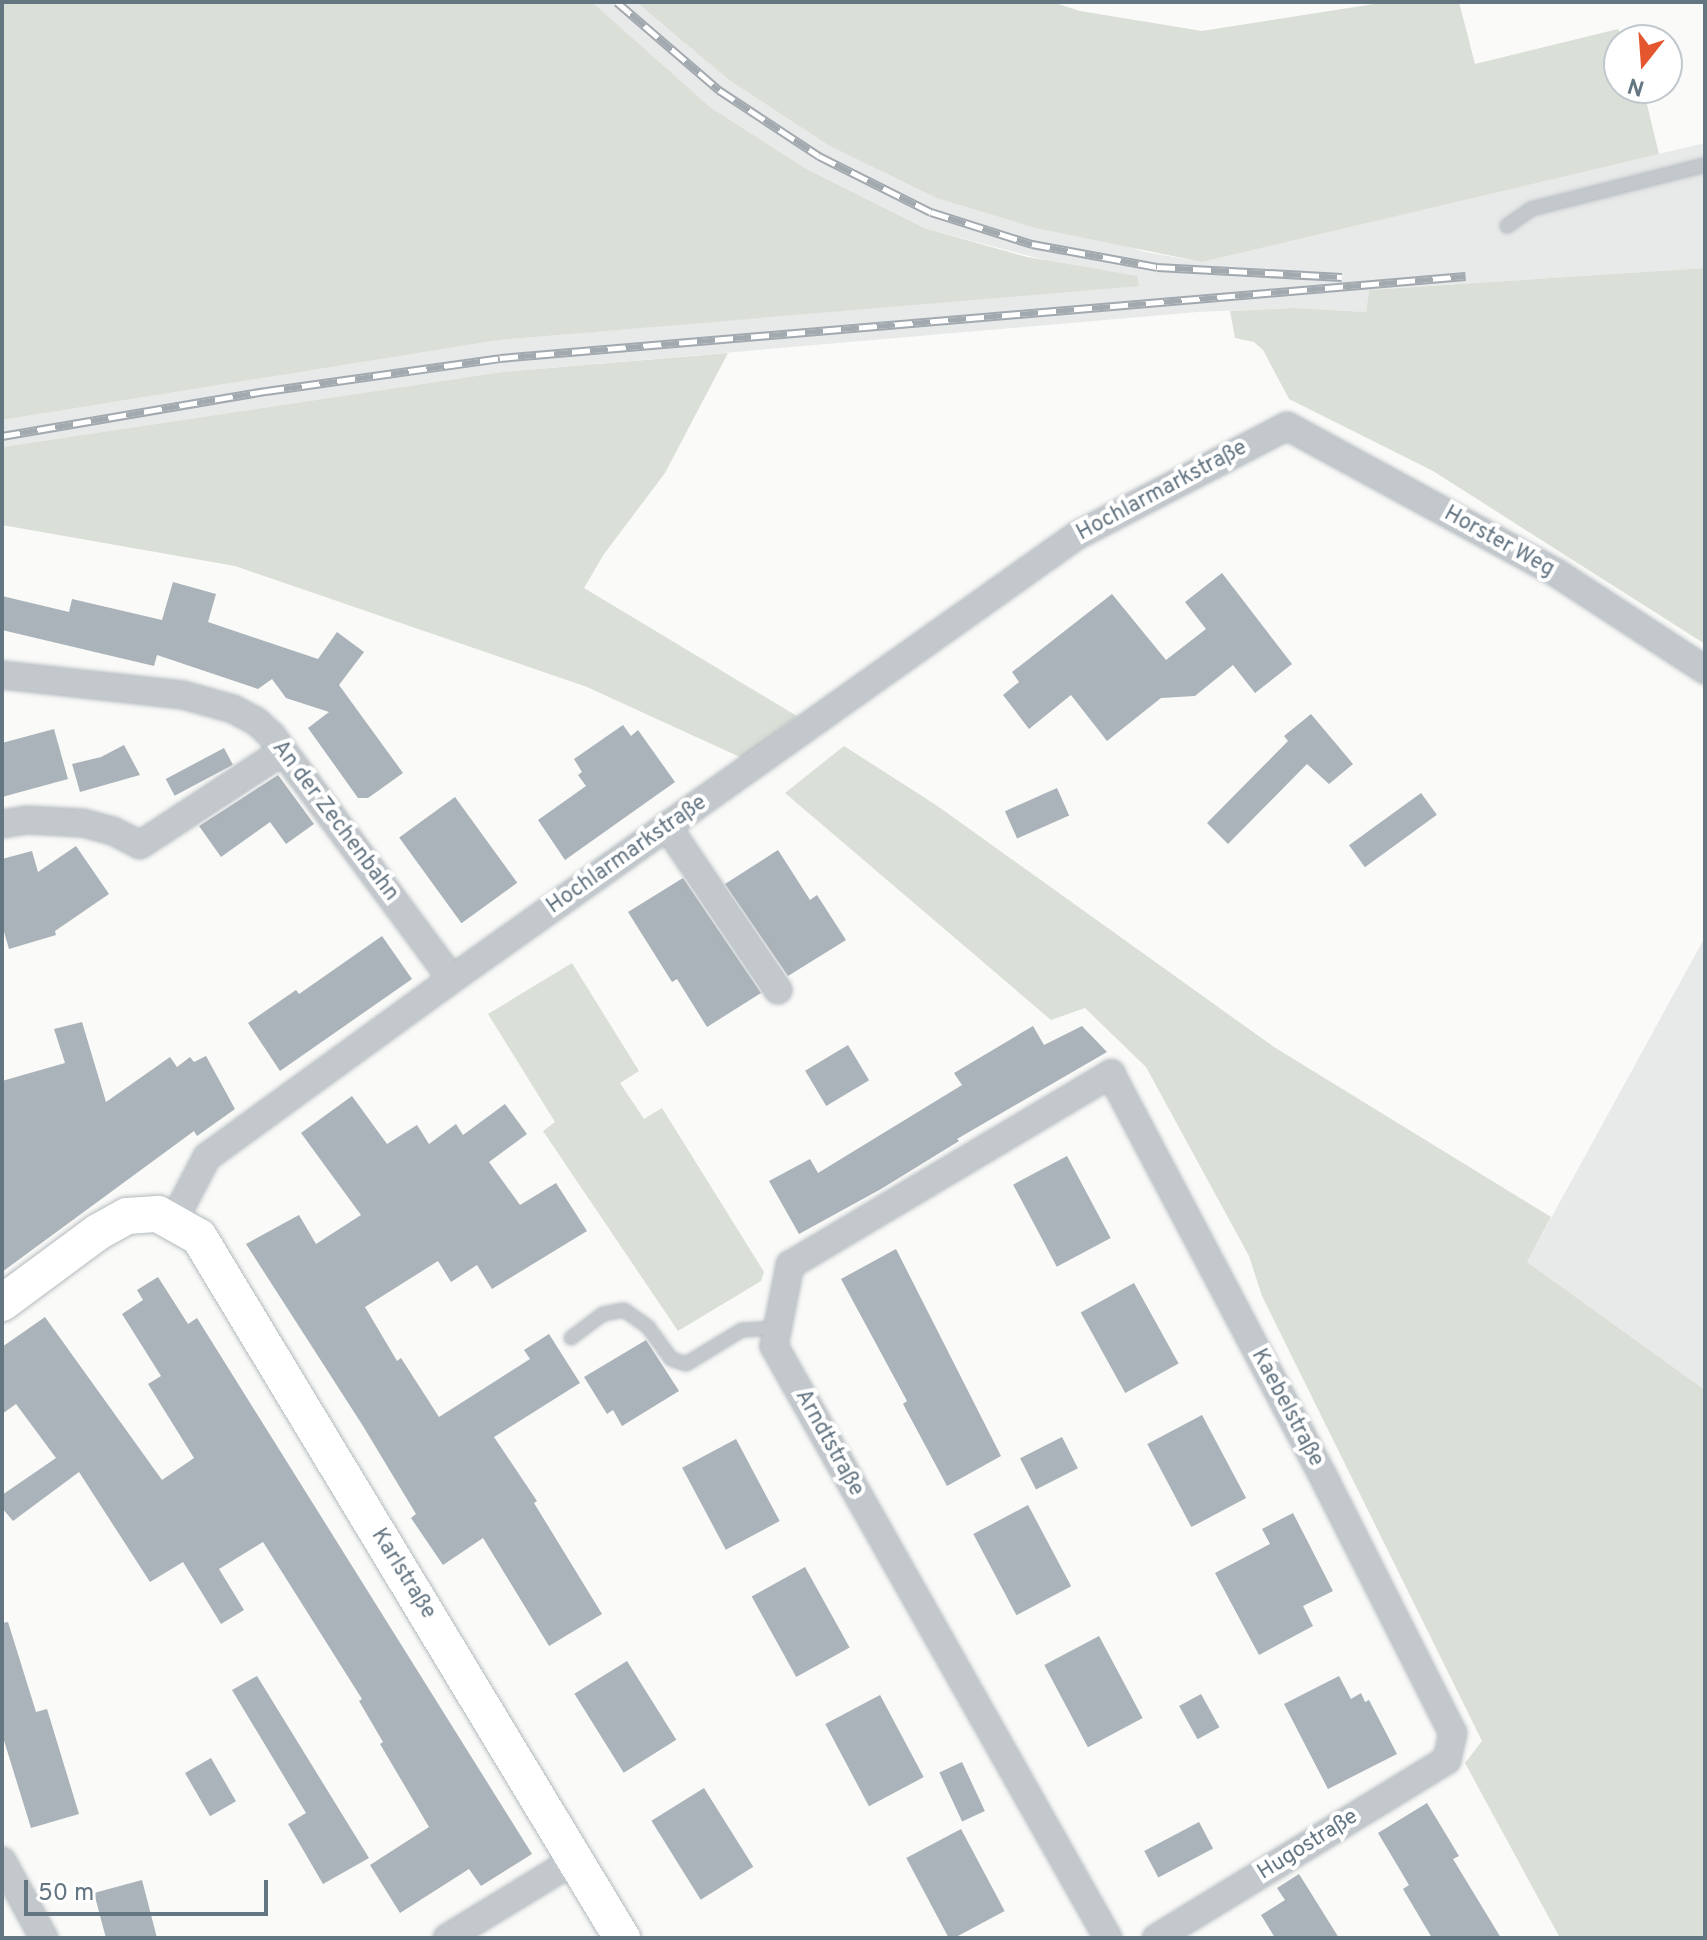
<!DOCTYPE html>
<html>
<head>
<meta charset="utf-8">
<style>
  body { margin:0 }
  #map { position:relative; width:1707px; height:1940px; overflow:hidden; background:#fafaf8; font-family:Overpass,sans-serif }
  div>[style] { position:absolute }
  .built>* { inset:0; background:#e8e9e9 }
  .green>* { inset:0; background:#dadfd7 }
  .building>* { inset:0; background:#aab3b9; transform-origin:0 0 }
  .roads { filter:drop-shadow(0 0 2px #b3babf) drop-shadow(0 0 2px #b3babf) }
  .lane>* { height:12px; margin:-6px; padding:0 6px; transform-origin:6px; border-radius:6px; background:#c3c8cc }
  .street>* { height:26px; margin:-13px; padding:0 13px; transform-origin:13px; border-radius:13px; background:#c3c8cc }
  .secondary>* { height:36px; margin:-18px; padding:0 18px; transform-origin:18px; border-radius:18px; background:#fff }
  .rail>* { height:9px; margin-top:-4.5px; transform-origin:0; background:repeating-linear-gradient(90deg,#fff 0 18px,#a2aab0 0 36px); box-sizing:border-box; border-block:2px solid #a2aab0 }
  span { translate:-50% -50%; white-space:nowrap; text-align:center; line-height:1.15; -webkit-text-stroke:8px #fff; paint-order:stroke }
  .street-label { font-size:22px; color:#657683 }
  .frame { position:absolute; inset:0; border:4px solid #657683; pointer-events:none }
  .north { position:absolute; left:1603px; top:24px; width:80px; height:80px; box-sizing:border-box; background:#fff; border:2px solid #c1c8cd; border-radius:50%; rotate:197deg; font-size:22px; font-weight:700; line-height:32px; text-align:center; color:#657683 }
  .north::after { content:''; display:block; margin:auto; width:28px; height:36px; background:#e4572e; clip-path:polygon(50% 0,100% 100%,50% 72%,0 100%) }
  .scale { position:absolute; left:24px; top:1880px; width:244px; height:36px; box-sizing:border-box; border:4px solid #657683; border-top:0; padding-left:10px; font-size:24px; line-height:28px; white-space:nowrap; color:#657683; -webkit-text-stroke:6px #fff; paint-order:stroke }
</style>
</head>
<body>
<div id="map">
  <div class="built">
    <i style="clip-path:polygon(592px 2px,636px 2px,729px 80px,828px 145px,1145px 252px,1202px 262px,1705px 143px,1705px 268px,1369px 290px,1366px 312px,1294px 308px,1197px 312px,502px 372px,2px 447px,2px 420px,499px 340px,1139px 285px,924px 228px,805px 168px,710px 107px)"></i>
    <i style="clip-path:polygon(1705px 937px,1705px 1390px,1527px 1262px)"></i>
  </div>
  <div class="green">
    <i style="clip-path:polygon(2px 2px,592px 2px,710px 107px,805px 168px,924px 228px,1027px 257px,1137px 276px,1139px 286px,499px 340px,2px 420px)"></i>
    <i style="clip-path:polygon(636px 2px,1052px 2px,1080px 11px,1202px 31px,1387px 2px,1459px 2px,1475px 64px,1618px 29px,1624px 40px,1619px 40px,1619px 88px,1643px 88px,1659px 154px,1202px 262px,1036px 228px,937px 198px,828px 145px,729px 80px)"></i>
    <i style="clip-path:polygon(1705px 268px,1705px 644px,1433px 471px,1289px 399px,1263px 350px,1254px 342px,1235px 338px,1230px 311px,1294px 308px,1366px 312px,1369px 290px)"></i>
    <i style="clip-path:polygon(728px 353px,665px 473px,604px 554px,584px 588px,797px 716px,742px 758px,587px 687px,235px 566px,2px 525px,2px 447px,502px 372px)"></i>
    <i style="clip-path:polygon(844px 746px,936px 805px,1274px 1047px,1551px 1217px,1527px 1262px,1705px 1390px,1705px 1938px,1560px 1938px,1465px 1763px,1482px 1741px,1262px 1296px,1249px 1256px,1146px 1067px,1085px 1008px,1051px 1020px,785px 793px)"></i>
    <i style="clip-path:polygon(572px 963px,639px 1071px,620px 1083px,644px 1119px,662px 1108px,764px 1272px,761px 1281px,678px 1331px,543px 1131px,555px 1122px,488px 1014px)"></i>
  </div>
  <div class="building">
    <i style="clip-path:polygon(1222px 573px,1292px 664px,1255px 693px,1233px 665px,1195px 696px,1161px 698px,1107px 741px,1071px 695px,1029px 729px,1003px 695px,1019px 682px,1012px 672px,1112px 594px,1166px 660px,1206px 629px,1185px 602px)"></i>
    <i style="clip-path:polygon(173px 582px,216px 594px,208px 622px,318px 659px,337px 632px,364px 652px,339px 685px,403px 773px,368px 798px,358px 798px,308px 728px,329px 712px,286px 698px,272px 679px,258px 689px,157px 655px,154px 666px,2px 630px,2px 596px,69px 612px,72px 599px,162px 620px)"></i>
    <i style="clip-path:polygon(1311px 714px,1353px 764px,1329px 784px,1307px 764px,1228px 844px,1207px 823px,1288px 741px,1284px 736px)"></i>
    <i style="clip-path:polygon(623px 725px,631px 736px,638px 730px,675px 782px,565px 860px,538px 820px,586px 786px,578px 775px,582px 772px,574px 759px)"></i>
    <i style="clip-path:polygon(54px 729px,68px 779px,2px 797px,2px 743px)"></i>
    <i style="clip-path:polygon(124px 745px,140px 775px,80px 792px,72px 764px,101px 757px)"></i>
    <i style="left:224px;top:748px;width:19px;height:66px;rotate:62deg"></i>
    <i style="clip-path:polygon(278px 775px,314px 824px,286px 844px,270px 822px,221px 857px,199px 826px)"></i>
    <i style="left:1057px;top:788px;width:30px;height:57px;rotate:66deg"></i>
    <i style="left:1421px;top:793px;width:27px;height:89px;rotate:54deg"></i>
    <i style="left:455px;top:797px;width:106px;height:69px;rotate:54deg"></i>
    <i style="clip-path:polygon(76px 846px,109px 894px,55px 931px,56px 935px,9px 949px,2px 925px,2px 859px,32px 851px,38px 872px)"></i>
    <i style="clip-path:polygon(778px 850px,810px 900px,817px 895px,846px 940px,788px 976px,725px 884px)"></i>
    <i style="clip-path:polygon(683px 878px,761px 993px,707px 1027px,677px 979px,672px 982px,628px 912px)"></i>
    <i style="clip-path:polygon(382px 936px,412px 979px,280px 1071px,248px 1023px,296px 990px,299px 994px)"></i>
    <i style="clip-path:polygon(82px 1022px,106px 1102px,170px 1057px,177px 1067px,190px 1057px,194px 1062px,206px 1056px,235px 1109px,197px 1136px,194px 1131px,2px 1272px,2px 1081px,65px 1063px,54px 1029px)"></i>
    <i style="clip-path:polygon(1033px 1026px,1044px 1045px,1082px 1026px,1107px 1052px,957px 1139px,959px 1141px,881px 1189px,799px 1234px,769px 1181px,810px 1159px,818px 1173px,962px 1085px,954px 1073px)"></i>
    <i style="left:848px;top:1045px;width:41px;height:50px;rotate:59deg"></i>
    <i style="clip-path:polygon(352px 1096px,387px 1144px,417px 1125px,429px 1144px,456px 1124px,463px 1135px,505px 1104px,527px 1134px,489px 1162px,520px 1205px,556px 1183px,587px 1231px,492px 1289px,477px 1265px,451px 1282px,438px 1261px,365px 1307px,397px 1361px,401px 1358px,439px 1417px,530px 1359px,524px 1350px,549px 1334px,580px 1383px,494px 1437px,537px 1501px,534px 1503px,602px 1614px,549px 1646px,483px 1538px,443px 1565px,411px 1518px,416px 1514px,363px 1426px,246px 1244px,299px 1215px,316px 1244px,361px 1215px,301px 1133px)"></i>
    <i style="left:1067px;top:1156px;width:93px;height:61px;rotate:62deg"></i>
    <i style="clip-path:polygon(896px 1249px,1001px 1456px,947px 1486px,903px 1404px,907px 1401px,841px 1279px)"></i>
    <i style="clip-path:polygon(158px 1277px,188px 1324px,197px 1318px,532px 1854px,481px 1886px,469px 1869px,400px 1913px,370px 1865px,429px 1827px,380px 1744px,383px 1742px,359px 1701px,362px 1699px,263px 1542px,219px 1569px,244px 1610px,221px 1624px,183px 1562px,150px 1582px,79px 1472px,13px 1521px,2px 1508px,2px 1495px,56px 1458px,16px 1404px,2px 1414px,2px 1347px,45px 1317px,162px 1480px,194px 1458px,148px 1384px,161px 1376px,122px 1314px,143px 1300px,137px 1290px)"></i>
    <i style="left:1134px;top:1283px;width:92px;height:61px;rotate:61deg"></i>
    <i style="clip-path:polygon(646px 1340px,679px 1391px,622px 1426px,613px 1410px,607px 1414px,584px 1377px)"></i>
    <i style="left:1202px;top:1415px;width:94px;height:62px;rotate:62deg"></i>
    <i style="left:1062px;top:1437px;width:35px;height:47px;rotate:63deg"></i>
    <i style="left:736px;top:1439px;width:93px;height:61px;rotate:62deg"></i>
    <i style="left:1028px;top:1505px;width:92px;height:62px;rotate:62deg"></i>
    <i style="clip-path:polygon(1293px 1513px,1333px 1591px,1303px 1606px,1313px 1626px,1259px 1655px,1215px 1573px,1270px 1544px,1262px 1529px)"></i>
    <i style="left:805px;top:1567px;width:92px;height:61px;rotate:61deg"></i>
    <i style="clip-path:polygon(8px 1622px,36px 1712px,47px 1709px,79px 1814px,31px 1828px,2px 1734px,2px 1623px)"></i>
    <i style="left:1099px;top:1636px;width:93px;height:62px;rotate:62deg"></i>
    <i style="left:627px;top:1661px;width:93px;height:62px;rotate:58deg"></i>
    <i style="clip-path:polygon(257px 1676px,369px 1858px,323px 1884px,288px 1824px,306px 1813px,232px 1690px)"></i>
    <i style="clip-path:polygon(1339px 1676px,1351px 1699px,1361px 1693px,1365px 1702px,1369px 1700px,1397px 1754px,1328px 1789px,1284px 1704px)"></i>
    <i style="left:1201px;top:1694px;width:38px;height:25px;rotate:61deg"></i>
    <i style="left:880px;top:1695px;width:93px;height:62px;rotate:62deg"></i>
    <i style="left:211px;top:1758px;width:50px;height:30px;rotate:60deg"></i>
    <i style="left:962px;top:1762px;width:54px;height:25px;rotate:65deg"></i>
    <i style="left:704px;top:1788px;width:93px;height:62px;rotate:58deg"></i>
    <i style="clip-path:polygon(1427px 1803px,1459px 1856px,1453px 1859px,1501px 1938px,1432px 1938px,1403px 1889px,1409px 1885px,1378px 1833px)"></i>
    <i style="left:1199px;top:1822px;width:30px;height:62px;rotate:62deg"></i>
    <i style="left:961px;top:1829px;width:93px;height:62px;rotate:62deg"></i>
    <i style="clip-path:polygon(1299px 1874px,1339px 1938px,1275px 1938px,1261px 1915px,1285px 1900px,1277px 1888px)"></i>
    <i style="clip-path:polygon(142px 1880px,157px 1938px,106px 1938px,94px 1893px)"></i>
  </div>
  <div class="roads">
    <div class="lane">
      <i style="left:1507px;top:226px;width:29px;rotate:-35deg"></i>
      <i style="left:1531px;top:209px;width:179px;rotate:-14.2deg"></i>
      <i style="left:571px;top:1338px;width:40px;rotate:-37deg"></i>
      <i style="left:603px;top:1314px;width:21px;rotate:-11deg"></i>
      <i style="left:624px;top:1310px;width:29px;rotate:35deg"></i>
      <i style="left:648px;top:1327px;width:39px;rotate:54deg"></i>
      <i style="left:671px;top:1359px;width:16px;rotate:18deg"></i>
      <i style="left:686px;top:1364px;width:66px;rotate:-31.3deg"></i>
      <i style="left:742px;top:1330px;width:36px;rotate:-3deg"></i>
    </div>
    <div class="street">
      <i style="left:2px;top:675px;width:182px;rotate:6.3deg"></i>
      <i style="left:183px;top:695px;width:52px;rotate:15.6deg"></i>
      <i style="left:233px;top:709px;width:26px;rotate:28deg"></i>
      <i style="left:256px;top:721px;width:22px;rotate:43deg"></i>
      <i style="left:272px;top:736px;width:302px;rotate:53.5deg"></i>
      <i style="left:2px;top:824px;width:26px;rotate:-9deg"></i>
      <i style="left:28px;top:820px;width:55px;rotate:3.1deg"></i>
      <i style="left:83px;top:823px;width:31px;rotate:15deg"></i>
      <i style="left:113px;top:831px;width:30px;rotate:27deg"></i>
      <i style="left:140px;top:845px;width:171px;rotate:-33.3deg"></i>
      <i style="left:667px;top:826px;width:198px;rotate:55.9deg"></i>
      <i style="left:174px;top:1220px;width:71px;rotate:-62.4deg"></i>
      <i style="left:207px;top:1157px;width:303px;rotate:-36deg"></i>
      <i style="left:452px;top:979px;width:765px;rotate:-35.37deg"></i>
      <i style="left:1076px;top:536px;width:238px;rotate:-27.5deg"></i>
      <i style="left:1287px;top:426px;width:309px;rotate:28.6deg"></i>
      <i style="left:1558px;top:574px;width:176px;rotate:33.1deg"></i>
      <i style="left:2px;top:1861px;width:88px;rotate:61.4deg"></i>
      <i style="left:447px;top:1938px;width:148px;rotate:-31.4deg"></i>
      <i style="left:1108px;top:1938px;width:680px;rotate:-119.43deg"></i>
      <i style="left:774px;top:1346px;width:83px;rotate:-78.8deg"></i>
      <i style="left:790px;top:1265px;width:374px;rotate:-30.8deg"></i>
      <i style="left:1111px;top:1074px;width:461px;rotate:62.2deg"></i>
      <i style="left:1326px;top:1482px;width:281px;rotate:63.2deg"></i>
      <i style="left:1453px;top:1733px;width:28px;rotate:103deg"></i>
      <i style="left:1447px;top:1760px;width:341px;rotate:148.5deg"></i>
    </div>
    <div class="secondary">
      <i style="left:2px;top:1303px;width:119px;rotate:-36.5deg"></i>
      <i style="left:98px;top:1232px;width:33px;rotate:-29deg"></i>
      <i style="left:127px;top:1216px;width:31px;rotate:-4deg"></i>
      <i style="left:158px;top:1214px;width:47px;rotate:29.3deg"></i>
      <i style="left:199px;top:1237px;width:819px;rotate:58.89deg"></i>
    </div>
  </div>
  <div class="rail">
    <i style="left:617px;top:2px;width:135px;rotate:40.8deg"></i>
    <i style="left:719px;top:90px;width:120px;rotate:33.4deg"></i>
    <i style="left:819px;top:156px;width:125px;rotate:26.6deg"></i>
    <i style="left:931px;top:212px;width:106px;rotate:17.6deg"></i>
    <i style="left:1032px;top:244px;width:127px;rotate:10.4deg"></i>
    <i style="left:1157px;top:267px;width:185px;rotate:3.1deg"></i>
    <i style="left:2px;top:436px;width:268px;rotate:-9.7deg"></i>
    <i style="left:266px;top:391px;width:236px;rotate:-8deg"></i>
    <i style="left:500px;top:358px;width:969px;rotate:-4.85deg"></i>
  </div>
  <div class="street-label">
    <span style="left:1162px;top:491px;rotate:-28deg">Hochlarmarkstraße</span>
    <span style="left:1499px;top:542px;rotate:29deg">Horster Weg</span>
    <span style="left:335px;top:821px;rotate:53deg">An der Zechenbahn</span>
    <span style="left:627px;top:855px;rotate:-35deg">Hochlarmarkstraße</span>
    <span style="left:1287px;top:1408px;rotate:62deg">Kaebelstraße</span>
    <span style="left:829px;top:1443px;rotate:61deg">Arndtstraße</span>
    <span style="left:403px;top:1574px;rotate:58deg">Karlstraße</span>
    <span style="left:1308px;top:1845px;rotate:-32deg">Hugostraße</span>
  </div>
  <div class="frame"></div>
  <div class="north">N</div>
  <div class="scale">50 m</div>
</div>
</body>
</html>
